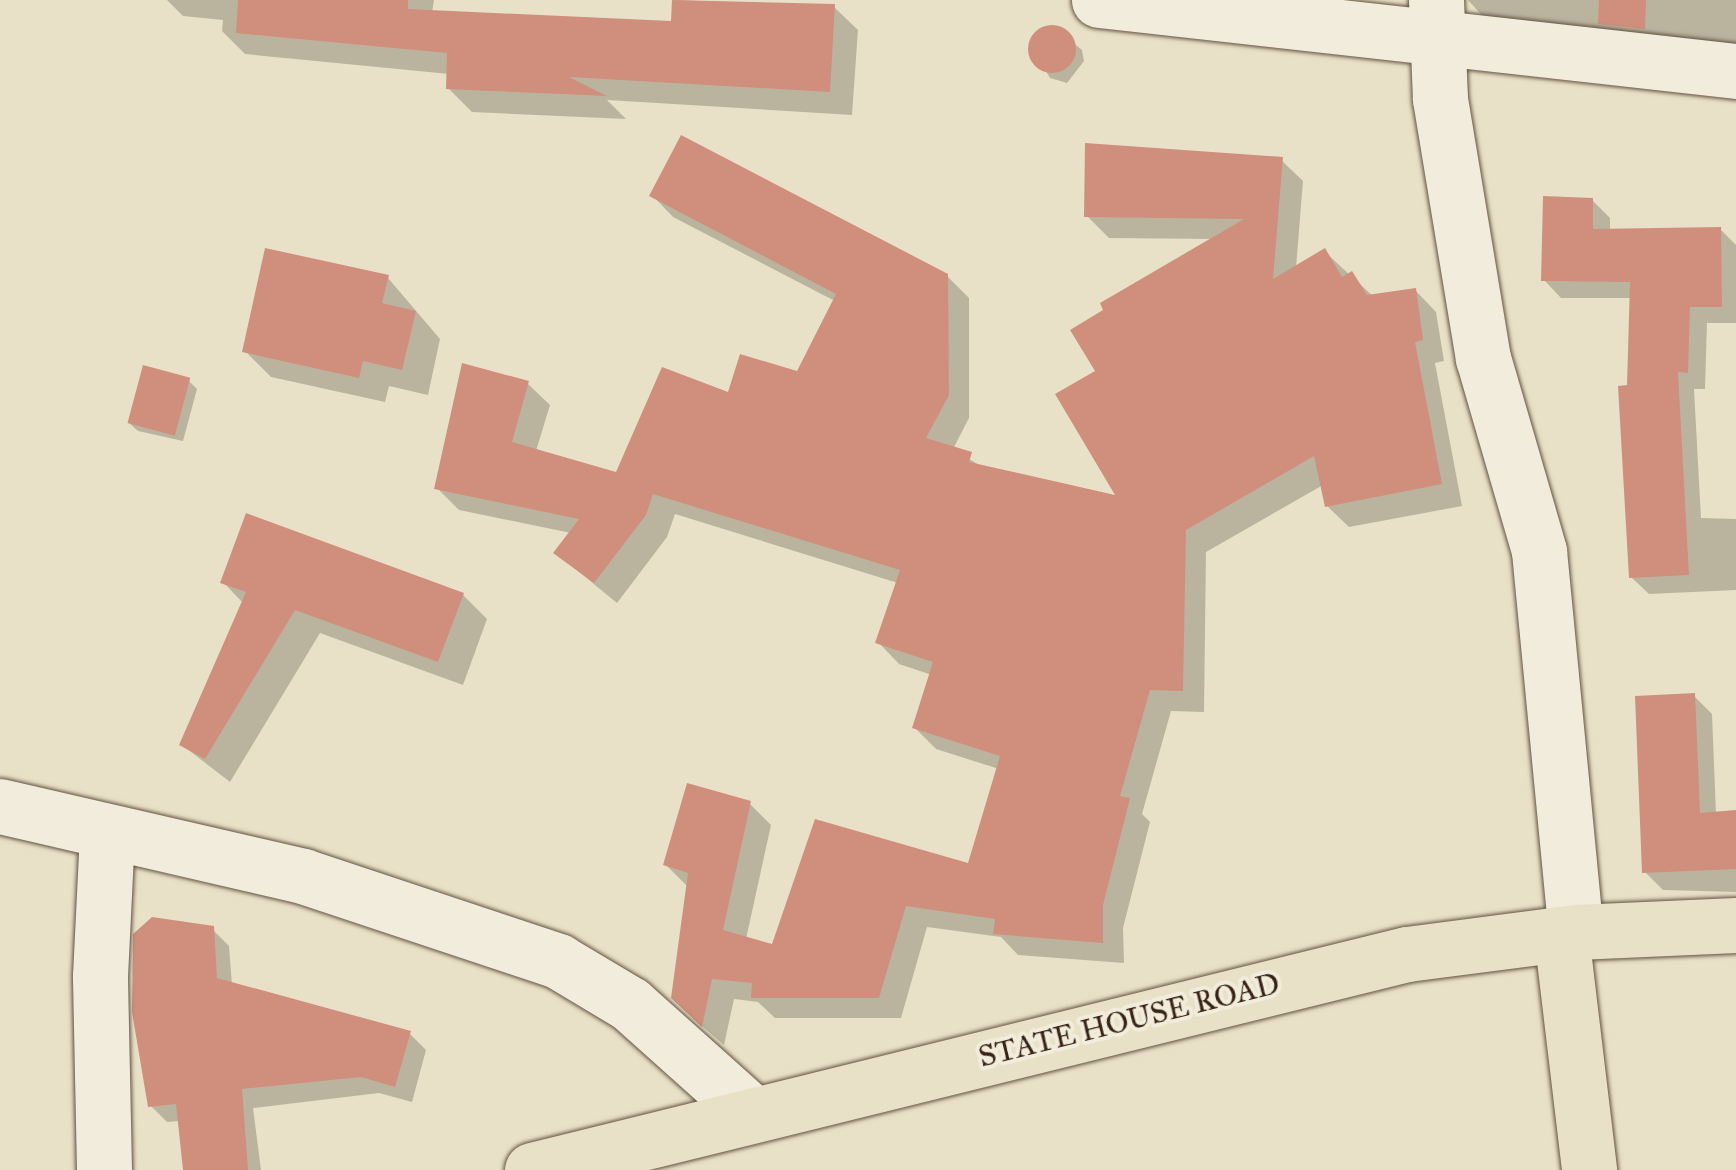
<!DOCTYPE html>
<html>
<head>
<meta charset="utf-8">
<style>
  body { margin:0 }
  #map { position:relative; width:1736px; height:1170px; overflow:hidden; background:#e9e1c7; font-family:"IM FELL Great Primer",serif }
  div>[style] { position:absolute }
  .shadow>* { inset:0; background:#0003 }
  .building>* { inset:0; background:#d08f7c; transform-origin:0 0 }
  .round { border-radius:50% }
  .roads { filter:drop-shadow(0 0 2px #645242) drop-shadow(0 0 2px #645242) }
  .minor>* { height:55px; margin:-27.5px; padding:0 27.5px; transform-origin:27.5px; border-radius:27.5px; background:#f1ecdb }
  .major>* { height:55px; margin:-27.5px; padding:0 27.5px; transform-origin:27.5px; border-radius:27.5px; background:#e9e1c7 }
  span { translate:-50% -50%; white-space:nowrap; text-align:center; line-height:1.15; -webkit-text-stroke:8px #f1ecdb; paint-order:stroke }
  .street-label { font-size:30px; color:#372316 }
</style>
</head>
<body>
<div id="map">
  <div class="shadow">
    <i style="clip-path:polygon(167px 0,434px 0,432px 13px,673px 23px,675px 0,834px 7px,858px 30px,852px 115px,607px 100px,626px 119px,472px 112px,448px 88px,449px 74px,245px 54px,222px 31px,223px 20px,183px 16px)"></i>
    <i style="clip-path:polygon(1468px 0,1736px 0,1736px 52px,1498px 33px)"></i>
    <i style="clip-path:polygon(1054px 27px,1082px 50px,1084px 61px,1067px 83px,1050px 78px,1031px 46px,1034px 37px)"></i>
    <i style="clip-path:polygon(1281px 160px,1303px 181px,1296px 268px,1325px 252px,1374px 297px,1415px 290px,1436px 312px,1444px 361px,1435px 363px,1462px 506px,1349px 527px,1327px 506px,1323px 485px,1206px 552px,1204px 712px,1171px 711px,1142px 814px,1150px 822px,1123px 928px,1124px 963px,1018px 955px,1001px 937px,927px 927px,901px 1018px,775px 1018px,758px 1002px,734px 999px,724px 1045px,695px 1020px,688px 887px,666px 865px,749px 803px,771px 825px,746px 939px,774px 947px,970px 866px,999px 769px,936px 749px,915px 728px,932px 675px,899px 664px,878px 642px,898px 583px,675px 514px,667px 537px,617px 603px,556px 553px,571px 533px,459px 510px,437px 488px,528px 384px,550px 405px,536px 451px,617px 475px,730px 395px,798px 374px,835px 301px,673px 217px,652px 195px,947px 276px,969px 298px,969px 418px,953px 449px,984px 468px,1120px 499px,1098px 372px,1215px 239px,1109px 238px,1087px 216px)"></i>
    <i style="clip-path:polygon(1592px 200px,1610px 218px,1610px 231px,1720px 229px,1736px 245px,1736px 323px,1707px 323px,1705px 389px,1694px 389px,1701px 518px,1736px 519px,1736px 590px,1649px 594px,1631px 577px,1632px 298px,1561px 298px,1544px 280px)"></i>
    <i style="clip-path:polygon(388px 278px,440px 339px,428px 395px,389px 386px,385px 402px,271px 377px,245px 351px)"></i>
    <i style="clip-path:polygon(188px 380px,197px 389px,183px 441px,138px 431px,129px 423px)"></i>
    <i style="clip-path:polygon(223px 582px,463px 595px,487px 619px,463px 685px,320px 633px,230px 782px,182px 745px,244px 604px)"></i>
    <i style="clip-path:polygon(1694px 696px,1712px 714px,1716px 814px,1736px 813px,1736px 892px,1663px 890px,1645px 872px)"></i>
    <i style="clip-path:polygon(212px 929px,229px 946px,232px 985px,410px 1034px,426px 1050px,412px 1102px,379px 1093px,253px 1108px,261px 1170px,186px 1170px,180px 1121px,167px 1122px,151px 1106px)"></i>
  </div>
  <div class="building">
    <i style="clip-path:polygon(238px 0,408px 0,408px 9px,671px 21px,672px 0,835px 4px,830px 92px,569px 77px,607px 96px,446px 89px,447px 53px,236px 33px)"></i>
    <i style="clip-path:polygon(1599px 0,1646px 0,1645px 29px,1598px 24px)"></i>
    <i class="round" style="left:1028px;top:25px;width:48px;height:48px"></i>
    <i style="clip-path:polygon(681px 135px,948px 274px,949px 395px,926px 438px,972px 452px,969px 462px,1115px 495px,1055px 394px,1095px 371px,1070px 330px,1103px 310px,1100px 303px,1244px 219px,1084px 217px,1085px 143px,1283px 157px,1273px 279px,1325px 248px,1342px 277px,1352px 271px,1367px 295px,1416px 288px,1423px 340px,1415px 342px,1442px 484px,1325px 507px,1314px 456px,1186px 530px,1183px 691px,1150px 690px,1120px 796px,1130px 798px,1103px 905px,1103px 943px,993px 934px,995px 919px,906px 906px,879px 998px,751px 998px,752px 983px,712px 979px,702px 1027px,671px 998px,688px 873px,663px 865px,687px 783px,751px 801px,723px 930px,772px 944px,815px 819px,968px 863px,1000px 756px,912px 728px,933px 662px,875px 643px,900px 570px,653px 494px,646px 515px,594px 583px,553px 553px,579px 519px,434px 489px,462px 363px,529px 381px,512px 442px,616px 472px,662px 367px,728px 392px,740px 354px,797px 371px,836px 294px,649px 196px)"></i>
    <i style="clip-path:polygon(1543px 196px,1593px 198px,1593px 229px,1721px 227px,1722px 307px,1690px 307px,1688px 373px,1678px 372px,1689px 575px,1629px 578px,1618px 386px,1627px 385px,1630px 282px,1541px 281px)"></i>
    <i style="clip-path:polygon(265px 248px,389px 275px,382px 303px,416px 311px,402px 370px,363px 361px,359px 378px,242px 352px)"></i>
    <i style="left:143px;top:365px;width:49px;height:60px;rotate:15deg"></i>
    <i style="clip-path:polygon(246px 513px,464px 593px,438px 662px,295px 610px,205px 759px,179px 745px,246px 592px,220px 583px)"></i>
    <i style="clip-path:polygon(1695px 693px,1700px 813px,1736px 810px,1736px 869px,1642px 873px,1635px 696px)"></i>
    <i style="clip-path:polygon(152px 917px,214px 926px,217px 978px,411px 1031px,395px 1087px,361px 1077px,242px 1089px,248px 1170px,183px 1170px,176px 1104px,148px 1107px,132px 1012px,133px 934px)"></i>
  </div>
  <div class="roads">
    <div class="minor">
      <i style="left:1099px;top:0;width:641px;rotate:6.36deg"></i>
      <i style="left:1436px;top:0;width:99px;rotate:87.7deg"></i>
      <i style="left:1440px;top:99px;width:263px;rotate:80.6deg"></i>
      <i style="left:1483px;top:358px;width:201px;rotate:73.8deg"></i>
      <i style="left:1539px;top:551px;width:383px;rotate:84.5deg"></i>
      <i style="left:0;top:806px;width:311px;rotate:13deg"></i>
      <i style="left:303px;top:876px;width:269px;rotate:18.4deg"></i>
      <i style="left:558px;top:961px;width:84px;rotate:30.8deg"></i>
      <i style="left:630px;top:1004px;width:166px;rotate:41.8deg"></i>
      <i style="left:104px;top:1170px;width:194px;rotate:-91.2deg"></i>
      <i style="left:100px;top:976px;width:144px;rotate:-87.2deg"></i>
    </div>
    <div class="major">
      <i style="left:1561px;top:934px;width:238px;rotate:83.2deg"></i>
      <i style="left:532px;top:1170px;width:901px;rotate:-13.87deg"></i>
      <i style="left:1407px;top:954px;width:170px;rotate:-7.4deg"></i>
      <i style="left:1576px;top:932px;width:160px;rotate:-2.5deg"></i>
    </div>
  </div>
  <div class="street-label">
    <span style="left:1129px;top:1020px;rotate:-14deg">STATE HOUSE ROAD</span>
  </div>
</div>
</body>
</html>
